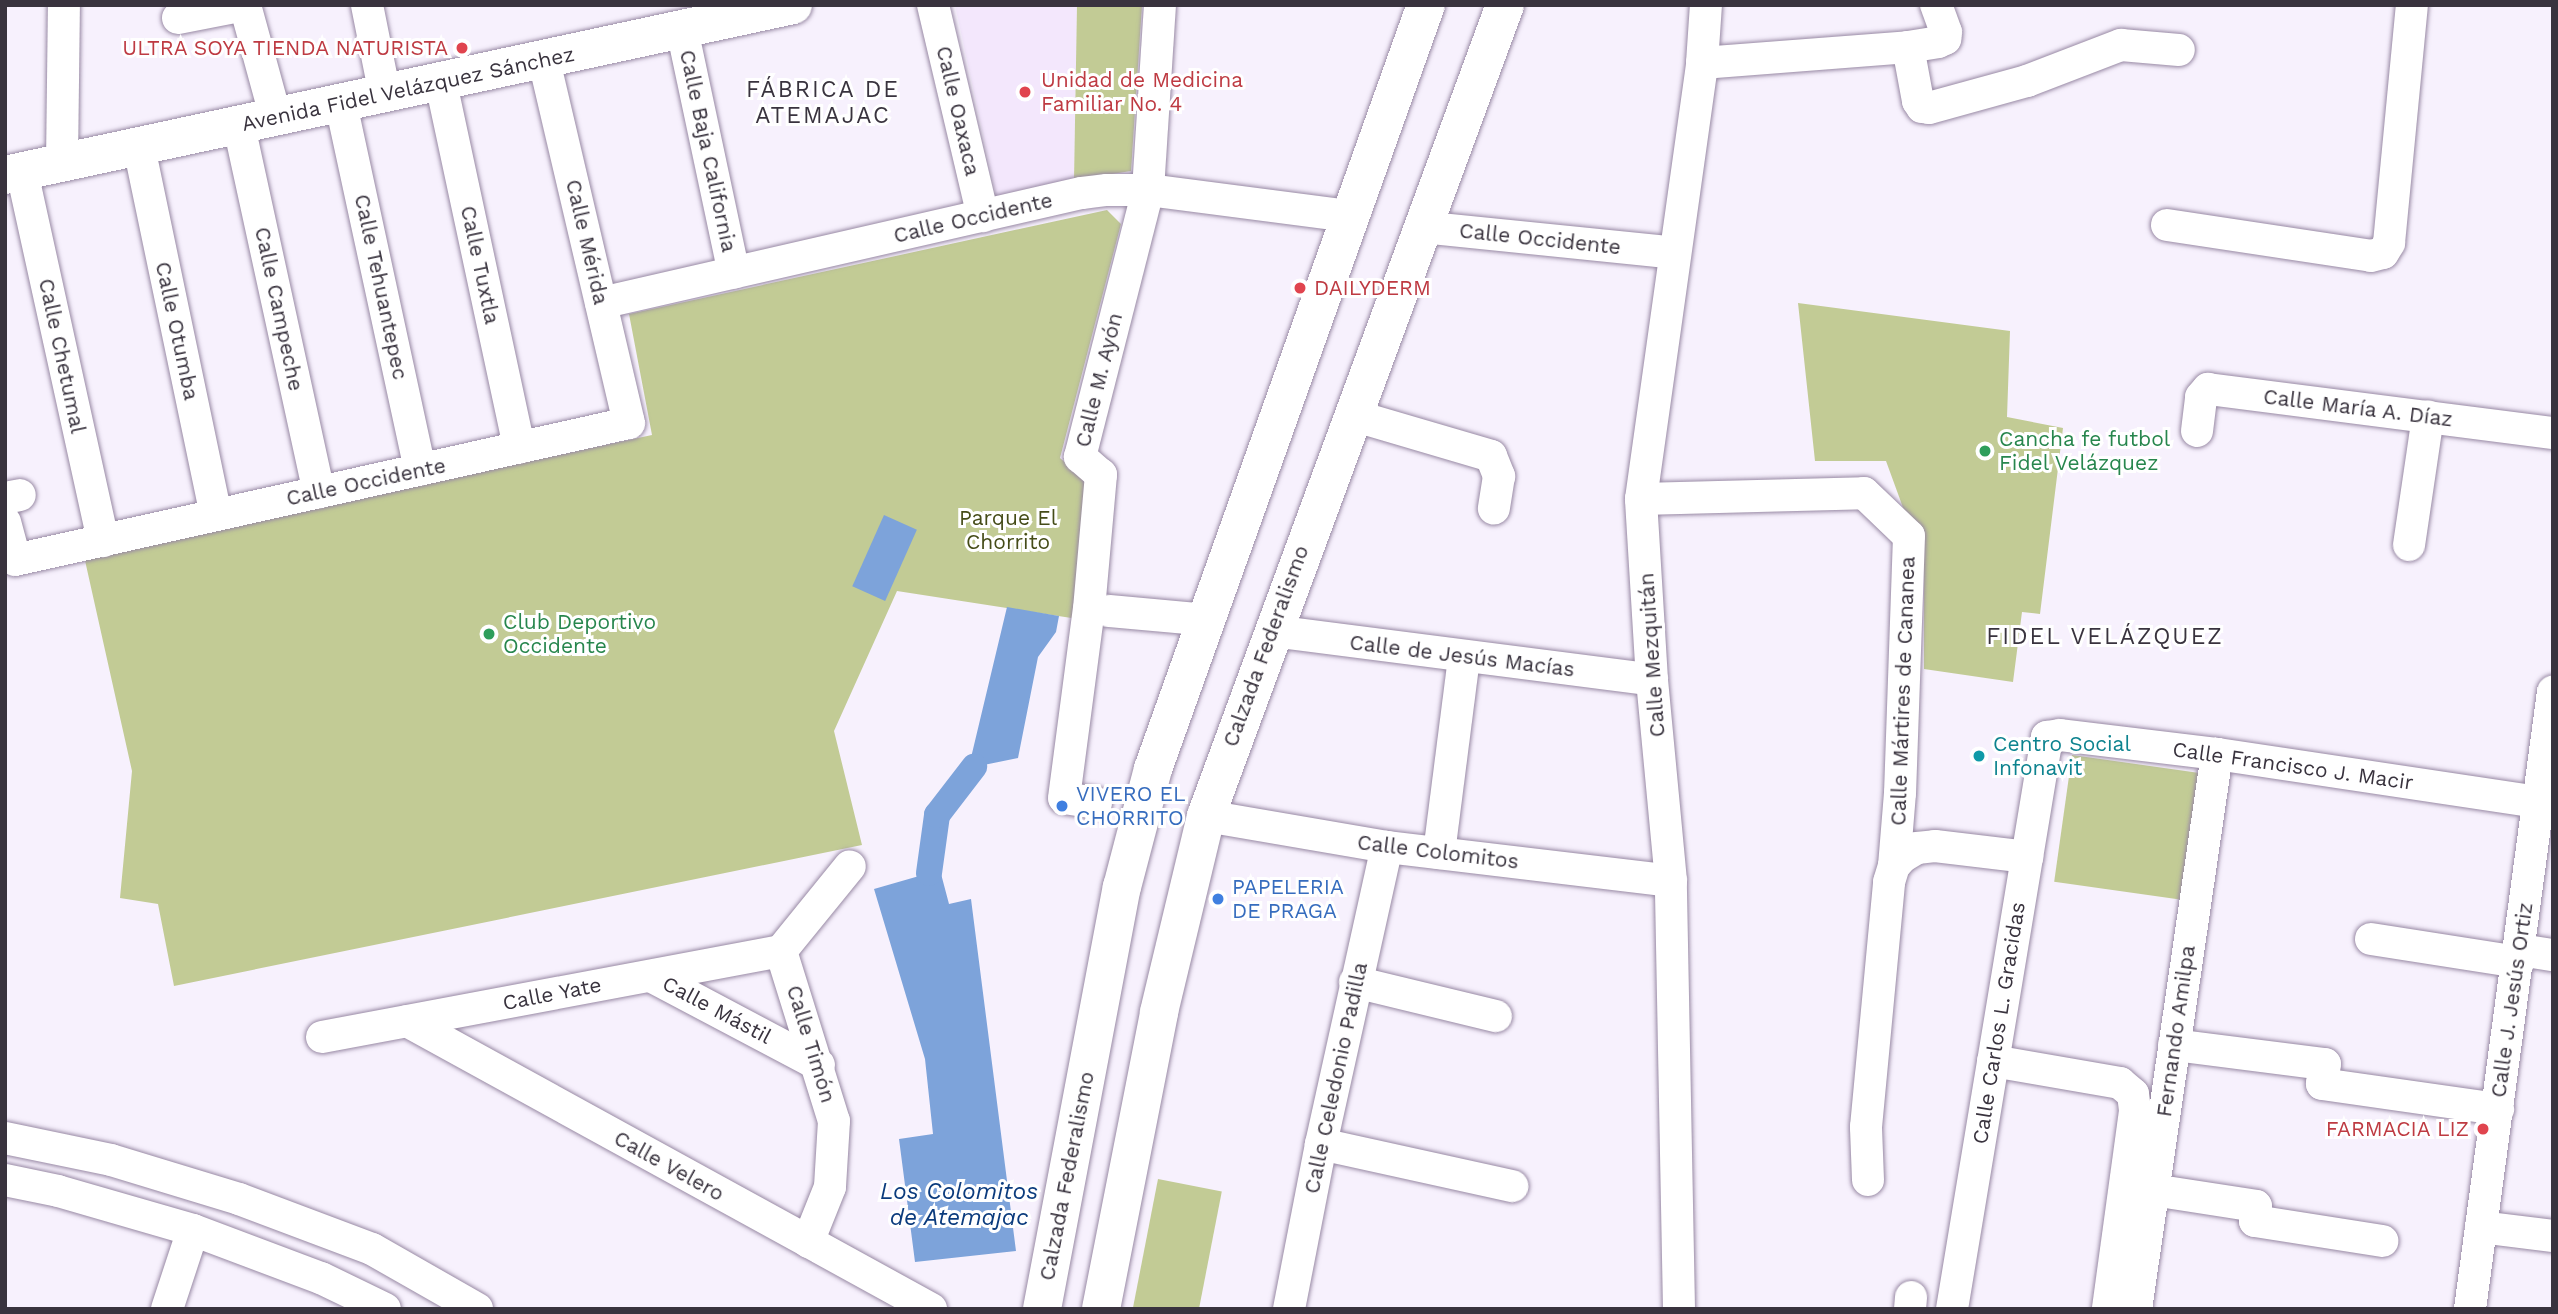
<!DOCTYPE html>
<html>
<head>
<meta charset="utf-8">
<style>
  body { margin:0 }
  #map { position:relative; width:2558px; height:1314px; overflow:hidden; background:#f7f1fd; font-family:"Work Sans",sans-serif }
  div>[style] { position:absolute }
  .built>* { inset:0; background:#f3e7fc }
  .green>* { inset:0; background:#c2cb95; transform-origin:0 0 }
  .water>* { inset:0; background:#7da3da; transform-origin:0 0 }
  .canal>* { height:26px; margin:-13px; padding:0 13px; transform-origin:13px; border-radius:13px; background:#7da3da }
  .roads { filter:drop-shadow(0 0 2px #9889a4) drop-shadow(0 0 2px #9889a4) }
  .minor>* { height:32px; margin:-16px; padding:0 16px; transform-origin:16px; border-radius:16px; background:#fff }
  .major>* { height:38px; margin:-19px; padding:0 19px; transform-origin:19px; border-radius:19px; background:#fff }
  .dots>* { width:19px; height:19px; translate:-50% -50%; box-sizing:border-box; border:4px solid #fff; border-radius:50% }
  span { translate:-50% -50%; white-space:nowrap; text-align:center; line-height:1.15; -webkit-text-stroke:6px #fff; paint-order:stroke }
  .health-label { font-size:21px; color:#be3a42 }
  .right { translate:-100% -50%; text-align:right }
  .left { translate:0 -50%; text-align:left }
  .street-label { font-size:21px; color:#39333e }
  .leisure-label { font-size:21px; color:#27864d }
  .park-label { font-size:21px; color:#454c18 }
  .culture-label { font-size:21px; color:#0d838f }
  .shop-label { font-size:21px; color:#366cbe }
  .neighbourhood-label { font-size:23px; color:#39333e; letter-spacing:2px }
  .water-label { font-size:23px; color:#0b3b7d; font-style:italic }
  .frame { position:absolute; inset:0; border:7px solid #39333e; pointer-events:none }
</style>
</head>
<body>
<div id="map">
  <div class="built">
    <i style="clip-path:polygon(955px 5px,1077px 5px,1074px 180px,997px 199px)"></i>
  </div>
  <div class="green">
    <i style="clip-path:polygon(1077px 5px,1142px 5px,1131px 171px,1074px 180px)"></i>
    <i style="clip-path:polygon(1107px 210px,1121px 224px,1060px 458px,1091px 485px,1078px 619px,897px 591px,834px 731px,862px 845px,174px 986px,158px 904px,120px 898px,132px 771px,84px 556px,652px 435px,629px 314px)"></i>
    <i style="clip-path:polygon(1798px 303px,2010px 331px,2007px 417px,2063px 428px,2040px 614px,2022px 612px,2013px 682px,1924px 669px,1924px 565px,1886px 461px,1815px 461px)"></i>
    <i style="left:2072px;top:755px;width:150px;height:128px;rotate:8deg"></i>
    <i style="left:1158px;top:1179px;width:65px;height:133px;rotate:11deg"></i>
  </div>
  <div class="water">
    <i style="left:884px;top:515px;width:36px;height:78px;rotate:24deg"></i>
    <i style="clip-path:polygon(1007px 607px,1059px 616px,1056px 632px,1038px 657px,1018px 758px,974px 767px,969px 766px)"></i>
    <i style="clip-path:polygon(940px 870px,949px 904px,971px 899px,1016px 1251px,915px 1262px,899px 1139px,933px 1134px,925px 1059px,874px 889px)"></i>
  </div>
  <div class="canal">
    <i style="left:929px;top:873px;width:59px;rotate:-82.1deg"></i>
    <i style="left:937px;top:815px;width:61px;rotate:-52.4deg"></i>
  </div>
  <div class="roads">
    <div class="minor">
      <i style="left:245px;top:5px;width:117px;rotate:74.7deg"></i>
      <i style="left:367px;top:5px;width:92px;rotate:78.7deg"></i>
      <i style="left:933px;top:5px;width:217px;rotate:76.7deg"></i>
      <i style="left:178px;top:18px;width:68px;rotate:-11deg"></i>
      <i style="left:682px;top:29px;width:249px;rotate:78deg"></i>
      <i style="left:1908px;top:47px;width:55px;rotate:79.5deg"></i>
      <i style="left:1918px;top:101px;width:7px;rotate:56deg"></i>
      <i style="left:1922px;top:107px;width:7px;rotate:8deg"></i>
      <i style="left:1929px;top:108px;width:102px;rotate:-15.4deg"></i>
      <i style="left:2027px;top:81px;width:101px;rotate:-21deg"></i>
      <i style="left:2121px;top:45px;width:58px;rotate:4.9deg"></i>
      <i style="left:1702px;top:63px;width:207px;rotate:-4.4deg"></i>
      <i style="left:1908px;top:47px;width:30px;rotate:-9deg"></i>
      <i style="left:1938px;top:42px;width:8px;rotate:-23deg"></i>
      <i style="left:1945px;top:39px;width:7px;rotate:-82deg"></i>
      <i style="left:1946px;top:32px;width:29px;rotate:-110deg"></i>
      <i style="left:441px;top:83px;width:373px;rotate:77.9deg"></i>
      <i style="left:341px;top:104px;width:374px;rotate:77.8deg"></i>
      <i style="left:239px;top:126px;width:375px;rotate:77.7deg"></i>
      <i style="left:139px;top:147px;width:376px;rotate:78.2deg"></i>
      <i style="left:62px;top:163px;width:158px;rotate:-89.3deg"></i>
      <i style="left:22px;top:172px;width:378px;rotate:77.6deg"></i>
      <i style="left:2167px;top:225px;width:206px;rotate:8.6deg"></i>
      <i style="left:2371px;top:256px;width:12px;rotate:-14deg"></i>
      <i style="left:2383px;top:253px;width:12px;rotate:-59deg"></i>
      <i style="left:2389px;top:243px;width:239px;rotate:-84.5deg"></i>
      <i style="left:1421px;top:227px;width:239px;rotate:5.8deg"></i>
      <i style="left:601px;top:303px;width:493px;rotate:-12.9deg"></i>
      <i style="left:1082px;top:193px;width:25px;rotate:-7deg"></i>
      <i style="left:1107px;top:190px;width:41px"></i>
      <i style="left:1148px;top:190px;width:203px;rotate:7.4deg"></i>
      <i style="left:1352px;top:415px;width:145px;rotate:16.4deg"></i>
      <i style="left:1491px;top:456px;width:22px;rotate:68deg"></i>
      <i style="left:1499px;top:476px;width:33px;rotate:99deg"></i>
      <i style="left:2197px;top:431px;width:34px;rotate:-83deg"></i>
      <i style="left:2201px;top:397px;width:11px;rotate:-49deg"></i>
      <i style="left:2208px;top:389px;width:348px;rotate:7.3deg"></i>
      <i style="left:5px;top:498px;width:15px;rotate:-11deg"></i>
      <i style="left:1641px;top:499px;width:223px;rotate:-1.5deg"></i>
      <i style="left:1864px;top:493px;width:62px;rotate:43.7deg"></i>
      <i style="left:1909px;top:536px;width:257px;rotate:92deg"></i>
      <i style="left:1900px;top:793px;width:73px;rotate:94.7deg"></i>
      <i style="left:5px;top:522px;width:39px;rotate:75deg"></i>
      <i style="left:15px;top:560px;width:629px;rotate:-12.58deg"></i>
      <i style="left:629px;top:423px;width:373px;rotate:-103.2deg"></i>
      <i style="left:2409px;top:545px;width:130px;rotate:-81.6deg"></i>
      <i style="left:1109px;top:611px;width:99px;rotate:5.2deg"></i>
      <i style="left:1272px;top:631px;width:383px;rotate:7.3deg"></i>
      <i style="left:1096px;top:803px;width:32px;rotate:-171deg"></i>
      <i style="left:1064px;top:798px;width:191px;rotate:-82.5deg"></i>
      <i style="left:1089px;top:609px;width:135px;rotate:-84.9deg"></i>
      <i style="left:1101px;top:475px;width:28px;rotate:-139deg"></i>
      <i style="left:1080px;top:457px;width:276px;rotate:-75.7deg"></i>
      <i style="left:1148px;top:190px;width:185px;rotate:-86.3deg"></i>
      <i style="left:1206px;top:816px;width:184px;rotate:9.7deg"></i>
      <i style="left:1387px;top:847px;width:286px;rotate:6.8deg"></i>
      <i style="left:1439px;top:853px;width:197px;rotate:-82.7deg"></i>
      <i style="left:2371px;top:939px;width:149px;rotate:8.9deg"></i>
      <i style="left:2520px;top:950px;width:33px;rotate:9deg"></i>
      <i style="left:781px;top:951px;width:178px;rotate:72.7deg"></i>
      <i style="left:834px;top:1121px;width:66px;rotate:93.5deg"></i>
      <i style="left:830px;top:1187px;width:59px;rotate:111.8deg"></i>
      <i style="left:781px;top:951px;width:109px;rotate:-50.9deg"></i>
      <i style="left:651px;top:976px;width:190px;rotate:27.9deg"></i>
      <i style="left:1355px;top:982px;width:145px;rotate:13.6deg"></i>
      <i style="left:407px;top:1021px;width:598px;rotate:28.79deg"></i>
      <i style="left:322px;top:1037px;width:467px;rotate:-10.6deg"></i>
      <i style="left:2174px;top:1045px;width:152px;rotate:7.2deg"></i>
      <i style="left:2325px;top:1064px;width:20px;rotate:99deg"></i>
      <i style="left:2322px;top:1084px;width:178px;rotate:8.1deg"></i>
      <i style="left:1993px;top:1061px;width:129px;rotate:9.8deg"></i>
      <i style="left:2120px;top:1083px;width:17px;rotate:40deg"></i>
      <i style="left:2133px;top:1094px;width:17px;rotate:83deg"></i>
      <i style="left:2135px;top:1111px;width:200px;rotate:97.8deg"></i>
      <i style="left:5px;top:1138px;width:108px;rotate:11.7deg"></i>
      <i style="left:111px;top:1160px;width:134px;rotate:16.9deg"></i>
      <i style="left:239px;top:1199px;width:142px;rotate:20.6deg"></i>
      <i style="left:372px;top:1249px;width:121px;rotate:29.7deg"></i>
      <i style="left:1321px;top:1144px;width:196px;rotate:12.4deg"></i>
      <i style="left:5px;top:1180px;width:54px;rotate:11.7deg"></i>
      <i style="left:58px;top:1191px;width:141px;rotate:16.1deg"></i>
      <i style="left:193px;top:1230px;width:137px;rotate:20.6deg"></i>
      <i style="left:321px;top:1278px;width:71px;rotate:25.8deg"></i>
      <i style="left:1868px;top:1180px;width:53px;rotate:-92.2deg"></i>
      <i style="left:1866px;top:1127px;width:246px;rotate:-84.6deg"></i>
      <i style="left:1889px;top:882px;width:17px;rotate:-73deg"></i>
      <i style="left:1894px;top:866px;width:12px;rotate:-48deg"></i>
      <i style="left:1902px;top:857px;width:17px;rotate:-31deg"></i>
      <i style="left:1917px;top:848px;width:18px;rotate:-6deg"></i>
      <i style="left:1935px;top:846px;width:93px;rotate:6.8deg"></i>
      <i style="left:2153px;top:1190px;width:104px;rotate:8.8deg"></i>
      <i style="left:2256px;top:1206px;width:15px;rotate:94deg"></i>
      <i style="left:2255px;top:1221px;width:129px;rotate:8.9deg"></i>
      <i style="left:2481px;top:1227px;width:73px;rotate:7.1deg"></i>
      <i style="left:167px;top:1309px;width:83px;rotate:-71.8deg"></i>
      <i style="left:1289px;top:1309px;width:168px;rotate:-79deg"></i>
      <i style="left:1321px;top:1144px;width:304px;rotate:-77.5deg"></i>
      <i style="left:1679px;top:1309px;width:428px;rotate:-91.1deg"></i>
      <i style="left:1671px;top:881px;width:202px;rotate:-95.4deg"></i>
      <i style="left:1652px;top:680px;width:181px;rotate:-93.5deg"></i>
      <i style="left:1641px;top:499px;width:440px;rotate:-82deg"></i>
      <i style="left:1702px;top:63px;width:58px;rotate:-86.1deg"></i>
      <i style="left:1910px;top:1309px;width:12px;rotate:-85deg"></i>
      <i style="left:1952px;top:1309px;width:580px;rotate:-80.57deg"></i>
      <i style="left:2047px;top:737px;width:13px;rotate:-9deg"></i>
      <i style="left:2060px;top:735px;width:158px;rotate:6.9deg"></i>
      <i style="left:2217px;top:754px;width:326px;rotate:8.5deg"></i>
      <i style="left:2136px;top:1309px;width:561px;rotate:-81.7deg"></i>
      <i style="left:2470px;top:1309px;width:623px;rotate:-82.34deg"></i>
    </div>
    <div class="major">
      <i style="left:5px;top:175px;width:806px;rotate:-12.17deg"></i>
      <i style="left:1042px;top:1309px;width:430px;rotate:-79.3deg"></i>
      <i style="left:1122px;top:887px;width:122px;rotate:-75.3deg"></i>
      <i style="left:1153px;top:769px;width:811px;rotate:-70.34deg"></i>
      <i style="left:1101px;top:1309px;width:303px;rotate:-78.9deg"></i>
      <i style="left:1159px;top:1012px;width:202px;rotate:-76.5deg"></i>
      <i style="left:1206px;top:816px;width:864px;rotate:-69.76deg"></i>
    </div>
  </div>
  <div class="dots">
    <i style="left:462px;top:48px;background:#e0444e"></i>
    <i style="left:1025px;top:92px;background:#e0444e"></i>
    <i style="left:1300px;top:288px;background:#e0444e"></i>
    <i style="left:1985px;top:451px;background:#2e9e5b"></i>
    <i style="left:489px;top:634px;background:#2e9e5b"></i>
    <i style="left:1979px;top:756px;background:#0f9aa8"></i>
    <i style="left:1062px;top:806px;background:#3f7fe0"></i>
    <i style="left:1218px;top:899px;background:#3f7fe0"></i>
    <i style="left:2483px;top:1129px;background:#e0444e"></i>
  </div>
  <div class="health-label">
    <span class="right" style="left:448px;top:48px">ULTRA SOYA TIENDA NATURISTA</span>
    <span class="left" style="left:1041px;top:92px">Unidad de Medicina<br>Familiar No. 4</span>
    <span class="left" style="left:1314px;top:288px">DAILYDERM</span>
    <span class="right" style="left:2469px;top:1129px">FARMACIA LIZ</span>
  </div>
  <div class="street-label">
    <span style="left:408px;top:89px;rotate:-12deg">Avenida Fidel Velázquez Sánchez</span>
    <span style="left:958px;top:111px;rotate:77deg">Calle Oaxaca</span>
    <span style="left:708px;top:151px;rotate:78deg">Calle Baja California</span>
    <span style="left:973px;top:218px;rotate:-13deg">Calle Occidente</span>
    <span style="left:1540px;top:239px;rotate:6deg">Calle Occidente</span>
    <span style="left:587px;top:242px;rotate:77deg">Calle Mérida</span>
    <span style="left:480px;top:265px;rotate:78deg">Calle Tuxtla</span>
    <span style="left:381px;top:287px;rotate:78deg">Calle Tehuantepec</span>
    <span style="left:279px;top:309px;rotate:78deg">Calle Campeche</span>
    <span style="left:177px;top:331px;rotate:78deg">Calle Otumba</span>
    <span style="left:62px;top:356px;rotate:78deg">Calle Chetumal</span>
    <span style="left:1099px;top:380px;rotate:-76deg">Calle M. Ayón</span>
    <span style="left:2358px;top:408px;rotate:7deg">Calle María A. Díaz</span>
    <span style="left:366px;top:482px;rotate:-12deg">Calle Occidente</span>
    <span style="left:1266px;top:646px;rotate:-70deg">Calzada Federalismo</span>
    <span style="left:1652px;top:655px;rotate:-94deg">Calle Mezquitán</span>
    <span style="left:1462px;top:656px;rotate:7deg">Calle de Jesús Macías</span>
    <span style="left:1903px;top:691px;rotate:-88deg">Calle Mártires de Cananea</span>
    <span style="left:2293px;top:766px;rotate:8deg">Calle Francisco J. Macir</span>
    <span style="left:1438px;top:852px;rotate:7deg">Calle Colomitos</span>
    <span style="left:552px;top:994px;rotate:-11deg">Calle Yate</span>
    <span style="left:2512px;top:1000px;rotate:-82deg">Calle J. Jesús Ortiz</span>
    <span style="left:717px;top:1010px;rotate:28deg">Calle Mástil</span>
    <span style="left:1999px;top:1023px;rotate:-81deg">Calle Carlos L. Gracidas</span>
    <span style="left:2176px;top:1031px;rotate:-82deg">Fernando Amilpa</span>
    <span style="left:811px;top:1044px;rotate:73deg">Calle Timón</span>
    <span style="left:1336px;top:1078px;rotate:-78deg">Calle Celedonio Padilla</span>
    <span style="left:669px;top:1166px;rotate:29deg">Calle Velero</span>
    <span style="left:1067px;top:1176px;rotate:-79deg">Calzada Federalismo</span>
  </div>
  <div class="leisure-label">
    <span class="left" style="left:1999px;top:451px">Cancha fe futbol<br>Fidel Velázquez</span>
    <span class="left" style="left:503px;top:634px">Club Deportivo<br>Occidente</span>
  </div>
  <div class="park-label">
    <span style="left:1008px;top:530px">Parque El<br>Chorrito</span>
  </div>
  <div class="culture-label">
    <span class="left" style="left:1993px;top:756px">Centro Social<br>Infonavit</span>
  </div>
  <div class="shop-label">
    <span class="left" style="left:1076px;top:806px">VIVERO EL<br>CHORRITO</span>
    <span class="left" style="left:1232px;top:899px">PAPELERIA<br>DE PRAGA</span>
  </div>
  <div class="neighbourhood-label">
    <span style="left:823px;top:103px">FÁBRICA DE<br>ATEMAJAC</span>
    <span style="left:2105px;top:637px">FIDEL VELÁZQUEZ</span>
  </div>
  <div class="water-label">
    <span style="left:959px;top:1205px">Los Colomitos<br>de Atemajac</span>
  </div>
  <div class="frame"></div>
</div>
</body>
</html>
